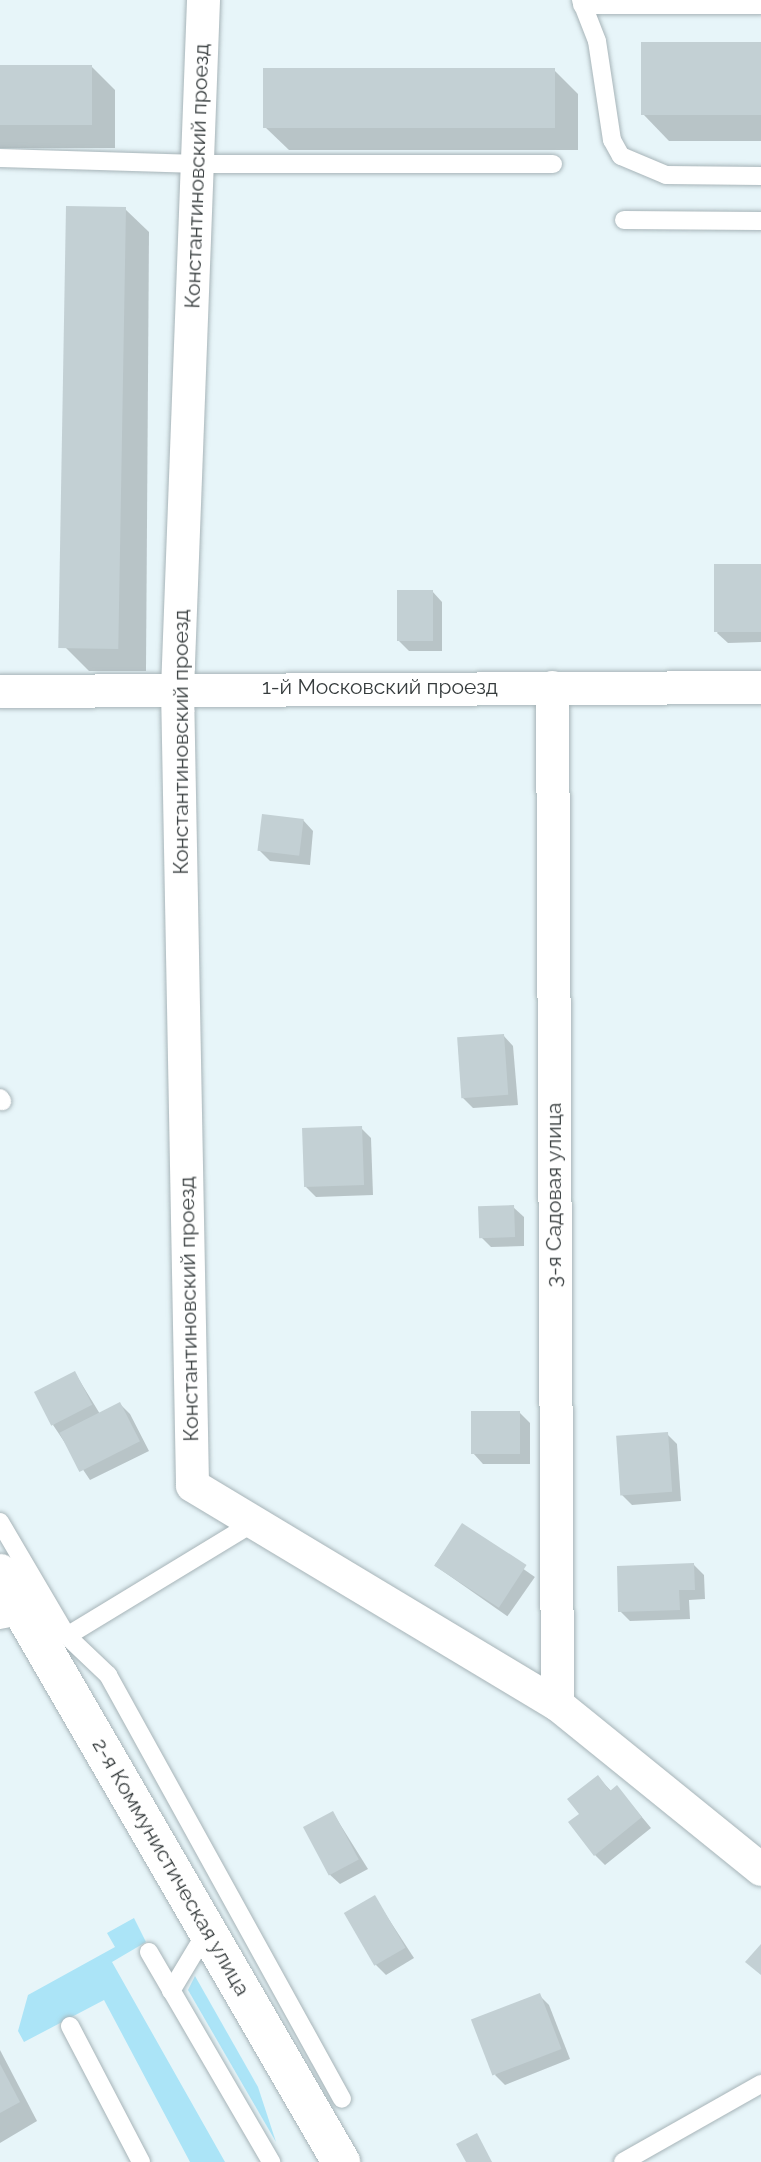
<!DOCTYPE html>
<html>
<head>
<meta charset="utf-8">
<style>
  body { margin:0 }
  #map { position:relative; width:761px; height:2162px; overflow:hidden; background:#e7f5f9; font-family:Raleway,sans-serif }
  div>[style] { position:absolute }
  .green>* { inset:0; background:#abe4f7 }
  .shadow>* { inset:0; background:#0003; transform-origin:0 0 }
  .building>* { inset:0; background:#c3d0d4; transform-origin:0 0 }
  .roads { filter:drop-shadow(0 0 2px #a7b4b8) drop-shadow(0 0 2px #a7b4b8) }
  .service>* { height:18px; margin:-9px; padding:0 9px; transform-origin:9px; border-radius:9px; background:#fff }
  .minor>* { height:33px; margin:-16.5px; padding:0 16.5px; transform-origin:16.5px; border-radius:16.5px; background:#fff }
  .tertiary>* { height:38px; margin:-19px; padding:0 19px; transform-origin:19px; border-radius:19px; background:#fff }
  span { translate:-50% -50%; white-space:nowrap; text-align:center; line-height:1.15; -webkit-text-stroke:6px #fff; paint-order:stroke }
  .street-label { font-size:21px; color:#363c3d }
</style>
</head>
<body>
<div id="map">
  <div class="green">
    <i style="clip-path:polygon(134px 1918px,146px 1942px,112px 1962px,225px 2162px,190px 2162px,104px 2000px,24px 2042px,18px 2031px,28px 1995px,115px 1947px,107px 1933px)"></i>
    <i style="clip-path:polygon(195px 1976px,258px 2087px,276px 2142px,188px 1990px)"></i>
  </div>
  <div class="shadow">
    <i style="clip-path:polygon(761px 43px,761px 141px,669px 141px,643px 114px)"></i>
    <i style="clip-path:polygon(0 67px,92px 67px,115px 90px,115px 148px,0 148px)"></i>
    <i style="clip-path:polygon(554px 70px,578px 94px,578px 150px,289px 150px,265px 127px)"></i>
    <i style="clip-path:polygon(125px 209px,149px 232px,146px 671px,89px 671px,65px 647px)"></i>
    <i style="clip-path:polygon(761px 566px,761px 642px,728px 643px,717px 633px)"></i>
    <i style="clip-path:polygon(432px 591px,442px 602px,442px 651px,409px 651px,399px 641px)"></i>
    <i style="clip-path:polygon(303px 820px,313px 831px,310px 865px,270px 861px,260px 851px)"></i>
    <i style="clip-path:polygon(503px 1035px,513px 1046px,518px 1105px,473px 1108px,463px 1098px)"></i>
    <i style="clip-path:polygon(361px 1128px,371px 1138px,373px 1195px,316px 1197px,306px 1187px)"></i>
    <i style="clip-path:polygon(513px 1207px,524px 1217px,524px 1246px,491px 1247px,481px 1237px)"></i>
    <i style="clip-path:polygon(75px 1373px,100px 1414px,120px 1404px,130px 1414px,149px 1451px,90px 1480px,53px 1425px)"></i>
    <i style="clip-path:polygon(520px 1413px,530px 1423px,530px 1464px,483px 1464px,473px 1453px)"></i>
    <i style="clip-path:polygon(667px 1434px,677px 1444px,681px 1501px,632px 1505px,622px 1495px)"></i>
    <i style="left:462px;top:1526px;width:89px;height:48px;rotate:35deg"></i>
    <i style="clip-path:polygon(694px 1565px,704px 1575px,705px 1599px,689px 1600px,690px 1619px,630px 1621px,620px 1611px)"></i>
    <i style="clip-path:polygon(598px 1777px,612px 1792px,617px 1787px,651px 1828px,605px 1865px,595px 1855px)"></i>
    <i style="clip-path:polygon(333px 1813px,368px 1869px,340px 1884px,329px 1874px)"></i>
    <i style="clip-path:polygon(375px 1898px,414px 1958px,386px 1975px,376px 1965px)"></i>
    <i style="clip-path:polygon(539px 1995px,549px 2005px,570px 2059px,505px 2085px,495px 2075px)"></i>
    <i style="clip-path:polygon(0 2050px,37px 2121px,0 2143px)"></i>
  </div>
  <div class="building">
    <i style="left:641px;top:42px;width:120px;height:73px"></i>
    <i style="left:0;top:65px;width:92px;height:60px"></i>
    <i style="left:263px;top:68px;width:292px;height:60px"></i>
    <i style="left:66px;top:206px;width:60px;height:442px;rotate:1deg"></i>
    <i style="left:761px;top:564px;width:68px;height:47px;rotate:90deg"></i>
    <i style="left:397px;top:590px;width:36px;height:51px"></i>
    <i style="left:262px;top:814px;width:42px;height:37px;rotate:7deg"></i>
    <i style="left:504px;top:1034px;width:61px;height:47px;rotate:86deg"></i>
    <i style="left:362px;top:1126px;width:59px;height:60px;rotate:88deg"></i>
    <i style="left:514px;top:1205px;width:32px;height:36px;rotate:88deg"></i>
    <i style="left:75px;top:1371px;width:38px;height:46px;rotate:63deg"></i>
    <i style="left:120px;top:1402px;width:44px;height:68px;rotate:63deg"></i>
    <i style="left:471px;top:1411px;width:49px;height:43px"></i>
    <i style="left:668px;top:1432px;width:60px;height:52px;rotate:86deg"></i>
    <i style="left:462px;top:1523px;width:77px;height:51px;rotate:33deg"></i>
    <i style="clip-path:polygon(694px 1563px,695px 1590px,679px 1590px,680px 1610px,618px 1612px,617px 1566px)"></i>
    <i style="clip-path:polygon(598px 1775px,610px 1791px,617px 1785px,642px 1817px,594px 1856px,568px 1822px,579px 1814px,567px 1799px)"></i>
    <i style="left:333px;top:1811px;width:55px;height:34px;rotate:62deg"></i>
    <i style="left:375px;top:1895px;width:61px;height:36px;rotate:60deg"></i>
    <i style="clip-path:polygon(761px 1944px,761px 1975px,745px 1962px)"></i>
    <i style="left:540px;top:1993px;width:60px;height:74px;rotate:69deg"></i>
    <i style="clip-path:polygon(0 2064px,20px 2102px,0 2113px)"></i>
    <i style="clip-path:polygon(477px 2133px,492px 2162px,466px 2162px,456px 2144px)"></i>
  </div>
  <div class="roads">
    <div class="service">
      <i style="left:581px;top:0;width:44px;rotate:68.7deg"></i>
      <i style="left:597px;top:41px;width:100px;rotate:81.4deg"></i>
      <i style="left:612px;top:140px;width:18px;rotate:61deg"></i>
      <i style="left:621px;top:156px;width:49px;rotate:22.9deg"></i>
      <i style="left:666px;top:175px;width:95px;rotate:0.6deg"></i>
      <i style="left:582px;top:5px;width:179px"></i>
      <i style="left:0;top:158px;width:199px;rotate:1.7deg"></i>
      <i style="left:199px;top:164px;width:354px"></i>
      <i style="left:624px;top:220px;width:137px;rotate:0.4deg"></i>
      <i style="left:0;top:1098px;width:4px;rotate:56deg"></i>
      <i style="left:0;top:1522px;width:132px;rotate:59.6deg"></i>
      <i style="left:67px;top:1636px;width:221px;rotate:-31.3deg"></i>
      <i style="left:0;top:1620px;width:25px;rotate:-11deg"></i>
      <i style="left:67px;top:1636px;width:57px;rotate:43.6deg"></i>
      <i style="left:108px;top:1675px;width:484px;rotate:61.1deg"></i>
      <i style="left:149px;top:1952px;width:243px;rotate:59.8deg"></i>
      <i style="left:171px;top:1991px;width:70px;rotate:-59deg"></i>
      <i style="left:70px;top:2026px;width:153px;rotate:62.4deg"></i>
      <i style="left:623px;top:2162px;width:159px;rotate:-29.5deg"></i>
    </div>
    <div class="minor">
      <i style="left:203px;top:0;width:688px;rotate:92.16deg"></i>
      <i style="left:177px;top:688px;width:797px;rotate:88.92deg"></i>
      <i style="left:192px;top:1485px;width:426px;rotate:31deg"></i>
      <i style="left:557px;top:1704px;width:262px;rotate:39deg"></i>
      <i style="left:552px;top:687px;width:1017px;rotate:89.72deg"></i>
      <i style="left:0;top:691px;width:761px;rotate:-0.3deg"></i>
    </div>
    <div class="tertiary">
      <i style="left:0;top:1573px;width:681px;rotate:59.93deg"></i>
    </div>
  </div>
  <div class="street-label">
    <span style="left:197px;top:176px;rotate:-88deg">Константиновский проезд</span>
    <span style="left:380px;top:687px">1-й Московский проезд</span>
    <span style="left:181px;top:742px;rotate:-90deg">Константиновский проезд</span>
    <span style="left:554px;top:1195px;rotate:-90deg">3-я Садовая улица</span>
    <span style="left:189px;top:1309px;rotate:-91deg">Константиновский проезд</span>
    <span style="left:171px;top:1867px;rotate:60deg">2-я Коммунистическая улица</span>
  </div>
</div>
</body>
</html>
